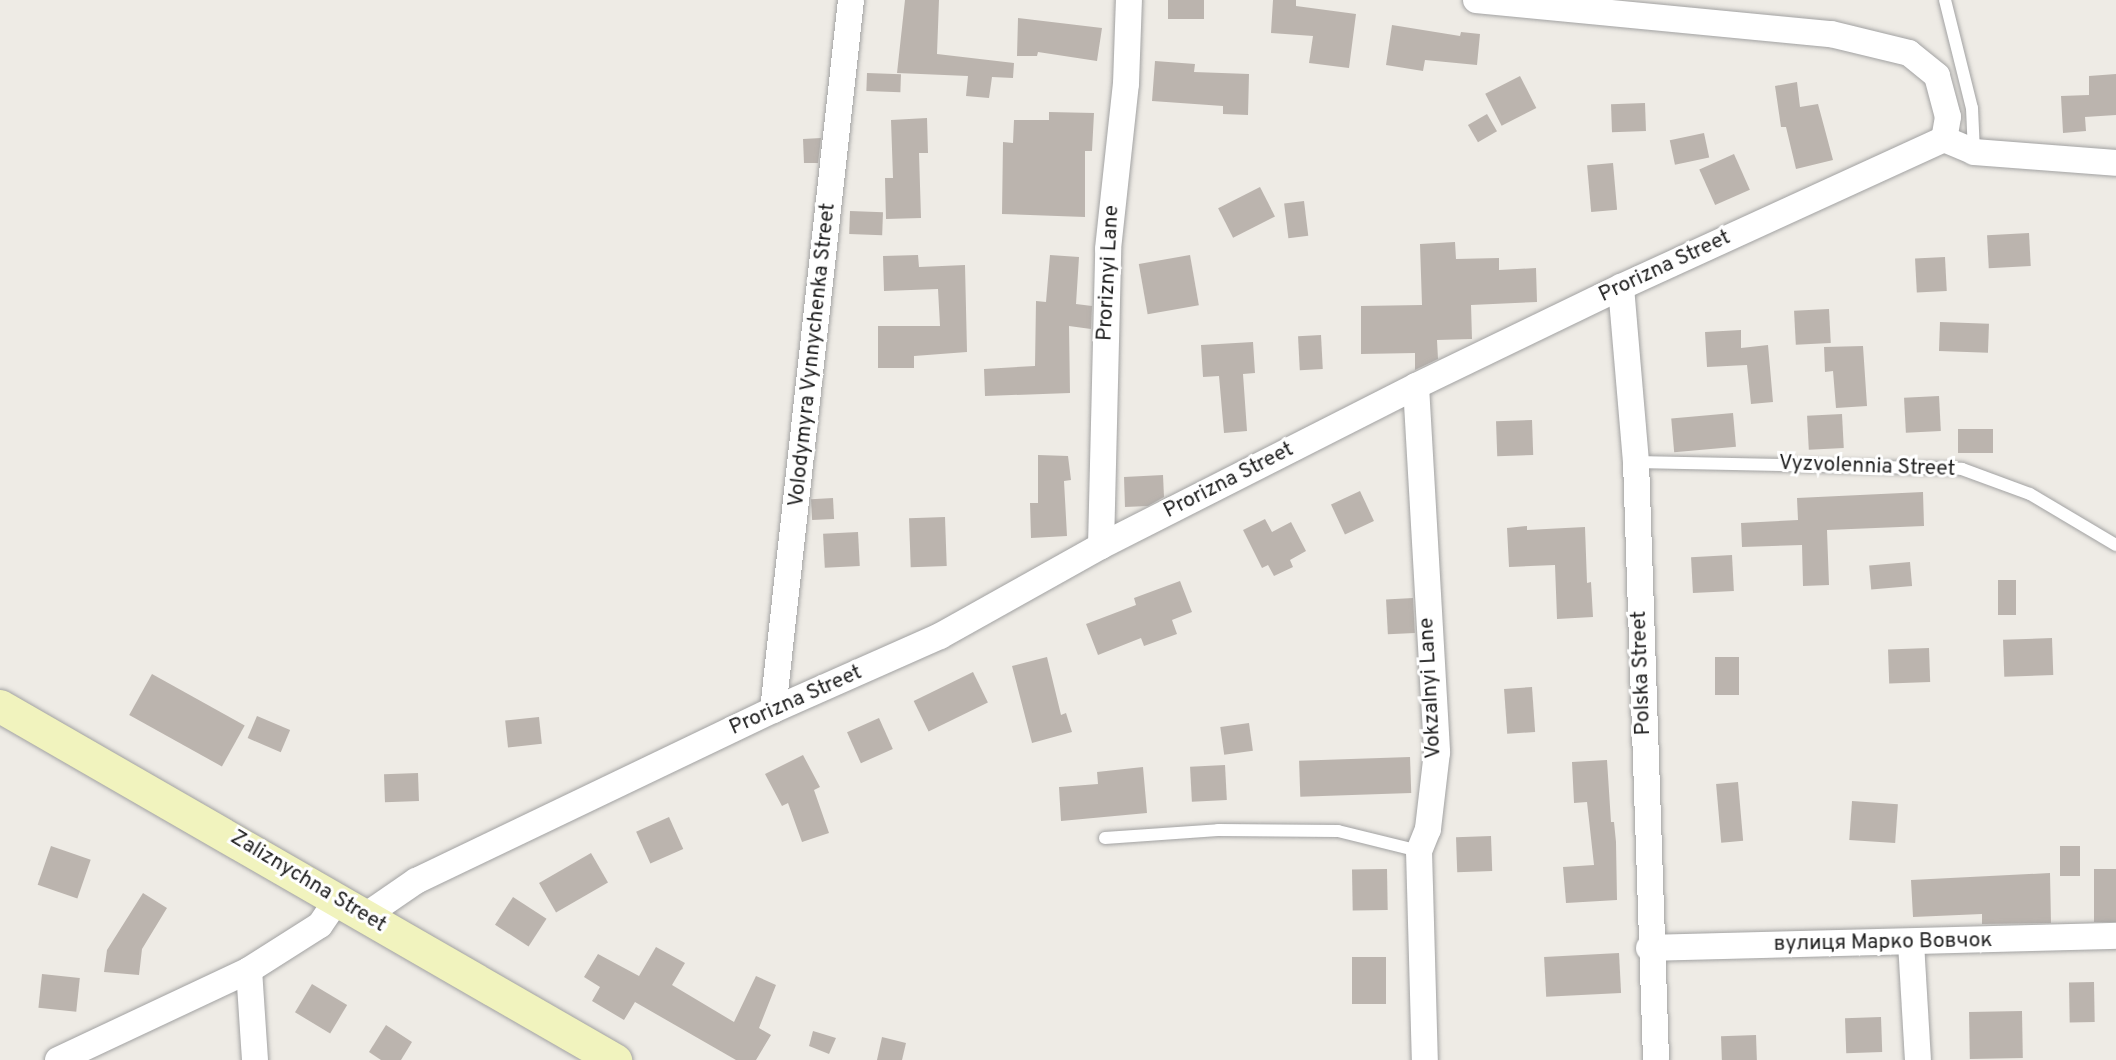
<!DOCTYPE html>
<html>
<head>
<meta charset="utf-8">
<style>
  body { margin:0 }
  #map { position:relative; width:2116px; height:1060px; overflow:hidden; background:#eeebe5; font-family:Overpass,sans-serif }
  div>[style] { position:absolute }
  .building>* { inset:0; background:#bbb4ae; transform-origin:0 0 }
  .roads { filter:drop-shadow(0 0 2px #a2a2a2) drop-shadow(0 0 2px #a2a2a2) }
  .lane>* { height:12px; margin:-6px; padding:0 6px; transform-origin:6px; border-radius:6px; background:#fff }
  .street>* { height:26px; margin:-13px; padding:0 13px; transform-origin:13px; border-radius:13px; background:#fff }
  .secondary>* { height:33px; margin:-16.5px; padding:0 16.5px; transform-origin:16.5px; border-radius:16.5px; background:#f1f3be }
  span { translate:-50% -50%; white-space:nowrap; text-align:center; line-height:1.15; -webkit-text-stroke:6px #fff; paint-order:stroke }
  .street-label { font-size:21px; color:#1e1e1e }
</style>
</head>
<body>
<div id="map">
  <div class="building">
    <i style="clip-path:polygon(905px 0,939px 0,937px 54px,1014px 63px,1013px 78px,992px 77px,989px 98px,966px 96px,968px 76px,897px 73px)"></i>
    <i style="left:1168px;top:0;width:36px;height:19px"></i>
    <i style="clip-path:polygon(1273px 0,1296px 0,1296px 6px,1356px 14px,1349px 68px,1309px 63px,1313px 36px,1271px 33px)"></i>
    <i style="clip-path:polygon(1018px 18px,1102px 28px,1097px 61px,1038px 52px,1037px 56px,1017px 56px)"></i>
    <i style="clip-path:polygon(1392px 25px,1460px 36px,1461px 32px,1480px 34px,1477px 65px,1425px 60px,1423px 71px,1386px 65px)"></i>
    <i style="clip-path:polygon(1155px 61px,1195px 64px,1194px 72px,1249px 74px,1248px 115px,1223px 114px,1223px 106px,1152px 101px)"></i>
    <i style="left:867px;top:73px;width:34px;height:18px;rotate:2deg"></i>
    <i style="clip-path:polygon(2116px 74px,2116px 115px,2085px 117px,2086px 131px,2063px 133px,2061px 96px,2089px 95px,2089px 76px)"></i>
    <i style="left:1520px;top:76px;width:36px;height:39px;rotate:63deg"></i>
    <i style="clip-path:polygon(1797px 82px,1800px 107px,1818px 104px,1833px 160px,1796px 169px,1786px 127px,1781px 127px,1775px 86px)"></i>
    <i style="left:1645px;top:103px;width:28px;height:34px;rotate:88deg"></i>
    <i style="clip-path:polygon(1049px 112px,1094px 113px,1092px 151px,1085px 151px,1085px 217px,1002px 214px,1003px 142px,1013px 143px,1014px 120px,1049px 120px)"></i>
    <i style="left:1487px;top:114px;width:20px;height:22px;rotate:60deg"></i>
    <i style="clip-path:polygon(927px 118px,928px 153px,919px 153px,921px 218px,886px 219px,885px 178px,893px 178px,891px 120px)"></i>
    <i style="left:1704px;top:133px;width:25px;height:35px;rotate:78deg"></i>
    <i style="clip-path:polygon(821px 138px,818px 163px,804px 163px,803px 139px)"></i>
    <i style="left:1734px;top:154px;width:39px;height:38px;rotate:66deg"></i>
    <i style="left:1613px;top:163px;width:47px;height:26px;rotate:85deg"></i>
    <i style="left:1260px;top:187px;width:33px;height:47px;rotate:63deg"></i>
    <i style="left:1304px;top:201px;width:35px;height:20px;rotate:83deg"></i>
    <i style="left:850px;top:211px;width:33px;height:23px;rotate:2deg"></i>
    <i style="left:2029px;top:233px;width:33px;height:42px;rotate:87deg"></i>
    <i style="clip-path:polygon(1455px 242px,1456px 259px,1499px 258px,1499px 270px,1536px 268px,1537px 302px,1471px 305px,1472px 339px,1437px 340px,1438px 359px,1415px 370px,1415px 353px,1361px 354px,1361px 306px,1422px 305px,1420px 244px)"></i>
    <i style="clip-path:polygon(918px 255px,919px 267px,965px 265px,967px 352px,914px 356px,914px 368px,878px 368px,878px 326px,940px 326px,938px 289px,884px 291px,883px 256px)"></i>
    <i style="clip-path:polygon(1050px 255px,1079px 257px,1076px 304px,1092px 306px,1091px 329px,1069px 326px,1070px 393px,985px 396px,984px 369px,1035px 366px,1036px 301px,1046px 302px)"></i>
    <i style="left:1190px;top:255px;width:51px;height:52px;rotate:80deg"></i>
    <i style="left:1945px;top:257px;width:34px;height:30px;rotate:87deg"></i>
    <i style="left:1829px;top:309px;width:34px;height:35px;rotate:87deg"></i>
    <i style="left:1940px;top:322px;width:49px;height:29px;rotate:2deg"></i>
    <i style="clip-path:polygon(1741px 330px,1741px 348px,1768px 345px,1773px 402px,1751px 404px,1747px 365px,1707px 367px,1705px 332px)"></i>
    <i style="left:1321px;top:335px;width:34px;height:23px;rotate:87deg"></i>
    <i style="clip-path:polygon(1253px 342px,1255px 373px,1243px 374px,1247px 431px,1224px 433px,1219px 376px,1203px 377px,1201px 345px)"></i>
    <i style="clip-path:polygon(1863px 346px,1867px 406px,1836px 408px,1833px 371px,1825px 372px,1824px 347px)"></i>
    <i style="left:1939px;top:396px;width:35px;height:35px;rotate:87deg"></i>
    <i style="left:1733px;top:413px;width:34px;height:62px;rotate:85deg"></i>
    <i style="left:1842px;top:414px;width:34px;height:35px;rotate:87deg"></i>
    <i style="left:1532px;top:420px;width:35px;height:36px;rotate:88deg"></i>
    <i style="left:1958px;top:429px;width:35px;height:24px"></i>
    <i style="clip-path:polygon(1038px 455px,1068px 456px,1071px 480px,1064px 481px,1067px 536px,1031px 538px,1030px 503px,1038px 503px)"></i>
    <i style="clip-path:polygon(1163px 475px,1164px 497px,1148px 506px,1125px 507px,1124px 477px)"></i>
    <i style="left:1360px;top:491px;width:33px;height:32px;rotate:65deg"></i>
    <i style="clip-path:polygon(1923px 492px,1924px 526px,1827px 530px,1829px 585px,1803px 586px,1802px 545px,1742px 547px,1741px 523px,1798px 520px,1797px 498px)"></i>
    <i style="left:833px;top:498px;width:21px;height:22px;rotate:87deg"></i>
    <i style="left:945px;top:517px;width:49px;height:36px;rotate:88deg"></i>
    <i style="clip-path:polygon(1265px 519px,1272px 532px,1291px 522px,1306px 551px,1290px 560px,1293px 567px,1274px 576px,1268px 565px,1262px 568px,1243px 530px)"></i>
    <i style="clip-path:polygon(1527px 526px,1527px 530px,1585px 527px,1587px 583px,1591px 582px,1593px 617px,1557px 619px,1555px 565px,1509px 567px,1507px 528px)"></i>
    <i style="left:858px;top:532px;width:34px;height:35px;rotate:87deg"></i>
    <i style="left:1732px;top:555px;width:36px;height:41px;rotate:87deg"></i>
    <i style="left:1910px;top:562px;width:24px;height:41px;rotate:85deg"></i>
    <i style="left:1998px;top:580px;width:18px;height:35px"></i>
    <i style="clip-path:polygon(1180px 581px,1192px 612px,1172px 620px,1177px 634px,1144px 646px,1141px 638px,1098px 655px,1086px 624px,1136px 605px,1134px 598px)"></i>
    <i style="left:1413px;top:598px;width:35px;height:27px;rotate:87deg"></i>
    <i style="left:2052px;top:638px;width:37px;height:49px;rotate:88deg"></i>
    <i style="left:1929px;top:648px;width:34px;height:41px;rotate:88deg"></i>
    <i style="clip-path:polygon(1047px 657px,1061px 715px,1066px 713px,1072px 732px,1032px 743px,1012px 666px)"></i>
    <i style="left:1715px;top:657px;width:24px;height:38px"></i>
    <i style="left:973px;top:672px;width:34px;height:66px;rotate:64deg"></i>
    <i style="left:152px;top:674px;width:106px;height:47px;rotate:29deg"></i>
    <i style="left:1532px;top:687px;width:45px;height:28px;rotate:86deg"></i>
    <i style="left:257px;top:716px;width:36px;height:24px;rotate:23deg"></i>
    <i style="left:539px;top:717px;width:27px;height:34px;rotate:84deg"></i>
    <i style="left:879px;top:718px;width:34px;height:35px;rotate:66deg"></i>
    <i style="left:1249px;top:723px;width:28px;height:29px;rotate:82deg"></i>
    <i style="clip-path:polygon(803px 755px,820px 787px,814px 790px,829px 833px,802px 842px,788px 803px,782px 806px,765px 774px)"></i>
    <i style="left:1410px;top:757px;width:36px;height:111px;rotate:88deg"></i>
    <i style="clip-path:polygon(1607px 760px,1611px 822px,1614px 822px,1616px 842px,1617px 900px,1566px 903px,1563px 867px,1594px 865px,1587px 802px,1574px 803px,1572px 762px)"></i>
    <i style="left:1225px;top:765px;width:35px;height:35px;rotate:87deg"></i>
    <i style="clip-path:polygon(1143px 767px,1147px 813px,1061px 821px,1059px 787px,1098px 784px,1097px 772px)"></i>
    <i style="left:418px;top:773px;width:28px;height:34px;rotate:88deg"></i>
    <i style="left:1738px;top:782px;width:59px;height:22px;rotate:85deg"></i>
    <i style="left:1852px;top:801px;width:46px;height:39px;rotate:4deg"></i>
    <i style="left:669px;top:817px;width:35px;height:36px;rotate:66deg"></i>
    <i style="left:1491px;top:836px;width:35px;height:35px;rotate:88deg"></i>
    <i style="left:51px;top:846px;width:42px;height:41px;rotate:19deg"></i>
    <i style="left:2060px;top:846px;width:20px;height:30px"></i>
    <i style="left:591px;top:853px;width:34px;height:60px;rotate:60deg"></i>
    <i style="left:1387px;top:869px;width:41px;height:35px;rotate:89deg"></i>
    <i style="left:2094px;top:869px;width:22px;height:53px"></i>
    <i style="clip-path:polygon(2050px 873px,2051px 923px,1982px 924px,1982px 914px,1913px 917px,1911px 880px)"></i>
    <i style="clip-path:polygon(143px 893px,167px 908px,142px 949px,139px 975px,104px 972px,107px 950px)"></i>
    <i style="left:513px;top:897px;width:40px;height:33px;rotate:33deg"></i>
    <i style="clip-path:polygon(656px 947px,685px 963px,672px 985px,734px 1022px,756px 976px,776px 985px,759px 1028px,771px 1035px,756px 1060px,736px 1060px,635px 1002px,624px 1020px,592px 1001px,600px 987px,584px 977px,598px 954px,639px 976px)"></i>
    <i style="left:1619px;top:953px;width:40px;height:75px;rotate:87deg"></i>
    <i style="left:1352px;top:957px;width:34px;height:47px"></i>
    <i style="left:42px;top:974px;width:38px;height:34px;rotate:6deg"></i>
    <i style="left:2094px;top:982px;width:40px;height:25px;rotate:89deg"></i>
    <i style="left:312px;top:984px;width:41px;height:33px;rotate:31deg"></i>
    <i style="left:2022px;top:1011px;width:47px;height:53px;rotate:89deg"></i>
    <i style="left:1881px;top:1017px;width:35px;height:36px;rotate:88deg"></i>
    <i style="clip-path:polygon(386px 1025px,412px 1042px,401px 1060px,381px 1060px,369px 1052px)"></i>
    <i style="clip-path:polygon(813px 1031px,836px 1038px,829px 1054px,809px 1046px)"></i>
    <i style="left:1756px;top:1035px;width:25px;height:35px;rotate:88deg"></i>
    <i style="clip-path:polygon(882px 1037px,906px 1043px,902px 1060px,877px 1060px)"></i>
  </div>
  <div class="roads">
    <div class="lane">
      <i style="left:1945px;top:0;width:111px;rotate:76deg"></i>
      <i style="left:1972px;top:108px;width:44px;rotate:87.4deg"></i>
      <i style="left:1636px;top:462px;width:326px;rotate:1.2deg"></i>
      <i style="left:1962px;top:469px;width:72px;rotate:20.2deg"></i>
      <i style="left:2030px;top:494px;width:100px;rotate:30.7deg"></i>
      <i style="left:1105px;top:838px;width:113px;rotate:-4deg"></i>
      <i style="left:1218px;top:830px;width:120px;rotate:0.5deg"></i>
      <i style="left:1338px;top:831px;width:83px;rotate:13.9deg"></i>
    </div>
    <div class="street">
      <i style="left:1476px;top:0;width:357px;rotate:5.5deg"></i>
      <i style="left:1831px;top:34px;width:80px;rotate:13.7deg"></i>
      <i style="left:1909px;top:53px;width:36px;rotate:39deg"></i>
      <i style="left:1937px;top:76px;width:42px;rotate:75deg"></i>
      <i style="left:1948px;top:117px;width:22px;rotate:100deg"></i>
      <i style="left:1621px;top:287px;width:176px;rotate:85.1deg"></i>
      <i style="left:1636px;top:462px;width:598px;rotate:88.08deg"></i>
      <i style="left:1416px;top:386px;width:367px;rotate:86.7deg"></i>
      <i style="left:1437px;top:752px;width:78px;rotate:96.7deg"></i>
      <i style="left:1428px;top:829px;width:24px;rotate:112deg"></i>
      <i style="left:1419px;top:851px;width:209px;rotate:88.4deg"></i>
      <i style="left:1101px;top:546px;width:297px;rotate:-88.6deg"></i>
      <i style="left:1108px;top:249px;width:166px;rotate:-83.8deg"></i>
      <i style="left:1126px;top:84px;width:84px;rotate:-88deg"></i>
      <i style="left:773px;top:710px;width:714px;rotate:-83.73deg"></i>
      <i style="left:365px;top:916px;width:62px;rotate:-34.5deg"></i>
      <i style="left:416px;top:881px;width:396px;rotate:-25.6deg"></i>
      <i style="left:773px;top:710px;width:183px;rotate:-23.9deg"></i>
      <i style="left:940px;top:636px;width:184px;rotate:-29.2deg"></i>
      <i style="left:1101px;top:546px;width:353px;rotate:-26.9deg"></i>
      <i style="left:1416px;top:386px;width:228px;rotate:-25.8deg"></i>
      <i style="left:1621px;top:287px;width:355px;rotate:-24.6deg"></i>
      <i style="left:1944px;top:139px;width:33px;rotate:23deg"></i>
      <i style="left:1974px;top:152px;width:142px;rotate:4.4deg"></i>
      <i style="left:1911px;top:943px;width:117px;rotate:86.6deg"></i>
      <i style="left:1649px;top:948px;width:467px;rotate:-1.5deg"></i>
      <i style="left:58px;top:1060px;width:211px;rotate:-25.2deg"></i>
      <i style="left:255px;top:1060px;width:90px;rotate:-93.8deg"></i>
      <i style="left:249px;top:970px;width:84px;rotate:-32.4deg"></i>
      <i style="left:320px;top:925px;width:30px;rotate:-56deg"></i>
    </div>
    <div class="secondary">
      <i style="left:0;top:706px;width:710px;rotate:29.93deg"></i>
    </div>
  </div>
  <div class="street-label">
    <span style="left:1665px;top:267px;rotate:-25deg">Prorizna Street</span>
    <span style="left:1109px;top:273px;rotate:-87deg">Proriznyi Lane</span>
    <span style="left:813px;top:355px;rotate:-84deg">Volodymyra Vynnychenka Street</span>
    <span style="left:1867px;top:467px;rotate:2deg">Vyzvolennia Street</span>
    <span style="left:1229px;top:481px;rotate:-27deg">Prorizna Street</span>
    <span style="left:1642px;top:673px;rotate:-92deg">Polska Street</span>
    <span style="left:1431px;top:688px;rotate:-93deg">Vokzalnyi Lane</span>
    <span style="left:796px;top:701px;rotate:-24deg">Prorizna Street</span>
    <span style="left:308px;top:882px;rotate:31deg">Zaliznychna Street</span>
    <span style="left:1883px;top:943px;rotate:-1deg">вулиця Марко Вовчок</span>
  </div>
</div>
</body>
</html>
